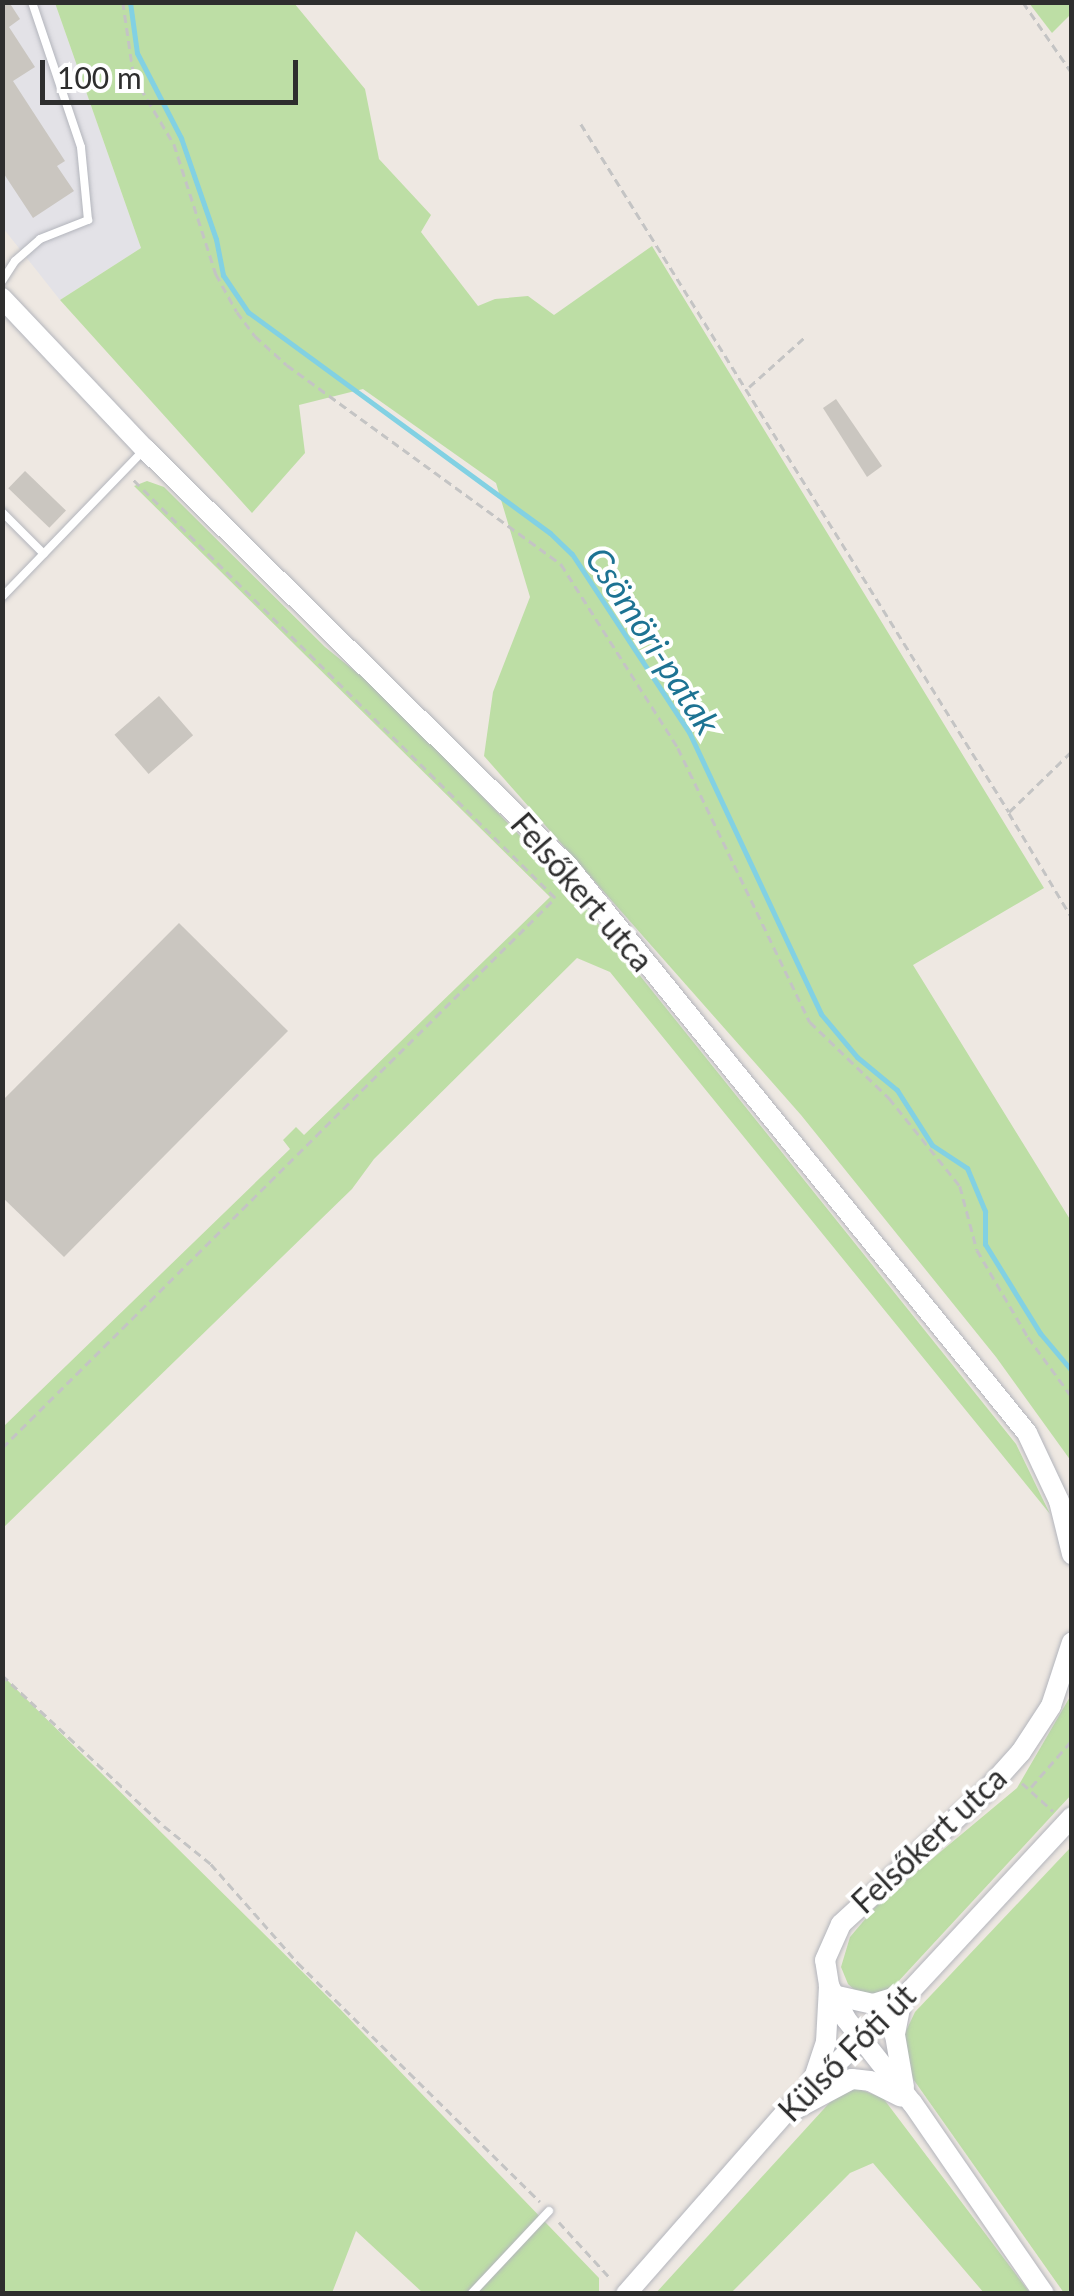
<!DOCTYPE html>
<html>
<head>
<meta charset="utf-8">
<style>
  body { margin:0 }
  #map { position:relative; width:1074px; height:2296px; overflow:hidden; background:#eee8e2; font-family:Lato,sans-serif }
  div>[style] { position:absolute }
  .industrial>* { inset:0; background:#e3e2e7 }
  .green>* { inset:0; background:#bddea5 }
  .stream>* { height:5px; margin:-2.5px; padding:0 2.5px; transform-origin:2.5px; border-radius:2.5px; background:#82d1e3 }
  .building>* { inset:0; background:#cac6c0; transform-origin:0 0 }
  .path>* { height:2.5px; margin-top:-1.25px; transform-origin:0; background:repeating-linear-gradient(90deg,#c4c4c4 0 8px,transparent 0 13px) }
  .roads { filter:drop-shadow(0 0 2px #b3b5bc) drop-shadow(0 0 2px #b3b5bc) }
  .lane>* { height:8px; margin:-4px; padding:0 4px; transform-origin:4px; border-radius:4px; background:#fff }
  .secondary>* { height:20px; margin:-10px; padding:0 10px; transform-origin:10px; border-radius:10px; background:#fff }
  span { translate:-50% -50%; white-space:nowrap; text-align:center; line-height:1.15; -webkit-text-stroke:8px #fff; paint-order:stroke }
  .street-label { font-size:32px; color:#2e2e2e }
  .water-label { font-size:35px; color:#1d7393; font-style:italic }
  .frame { position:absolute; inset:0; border:5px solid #2e2e2e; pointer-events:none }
  .scale { position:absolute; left:40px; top:60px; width:258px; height:45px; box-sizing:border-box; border:5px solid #2e2e2e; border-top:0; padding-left:12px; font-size:30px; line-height:35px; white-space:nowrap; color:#2e2e2e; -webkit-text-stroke:8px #fff; paint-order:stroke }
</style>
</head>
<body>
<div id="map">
  <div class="industrial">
    <i style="clip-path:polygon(2px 3px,55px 3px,141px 248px,60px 300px,3px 228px)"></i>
  </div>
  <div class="green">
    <i style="clip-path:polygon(55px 3px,294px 3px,365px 89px,379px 159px,431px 215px,421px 232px,478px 306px,495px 299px,528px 296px,554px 315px,652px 246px,1044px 888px,913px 965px,1071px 1221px,1071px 1461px,996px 1357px,801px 1115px,484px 756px,493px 692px,530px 597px,496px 483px,363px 389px,299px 405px,305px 453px,252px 513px,60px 300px,141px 248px)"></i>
    <i style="clip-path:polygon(1029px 3px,1071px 3px,1071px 14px,1052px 33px)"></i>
    <i style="clip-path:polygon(147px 481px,164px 487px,325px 647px,382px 693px,564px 881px,1016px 1444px,1050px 1514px,610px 972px,577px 958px,374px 1159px,352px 1189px,3px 1528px,3px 1427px,290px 1149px,283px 1140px,296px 1127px,304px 1135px,550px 897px,134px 486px)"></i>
    <i style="clip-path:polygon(2px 1675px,338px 2007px,599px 2278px,599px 2293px,423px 2293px,356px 2231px,332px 2293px,3px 2293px)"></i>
    <i style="clip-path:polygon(1071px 1695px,1071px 1795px,895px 1985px,877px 1995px,858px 1993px,848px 1984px,841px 1967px,850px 1937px,878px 1904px,1017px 1788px)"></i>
    <i style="clip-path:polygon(1071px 1847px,1071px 2293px,1064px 2293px,911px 2076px,904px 2054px,905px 2033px,915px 2012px)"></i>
    <i style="clip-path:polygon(856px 2088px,883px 2098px,1030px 2293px,984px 2293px,873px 2163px,850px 2173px,731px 2293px,655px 2294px,832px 2100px)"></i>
  </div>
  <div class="stream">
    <i style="left:130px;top:2px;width:51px;rotate:82.2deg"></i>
    <i style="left:137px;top:53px;width:96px;rotate:62.6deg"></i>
    <i style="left:181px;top:138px;width:107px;rotate:70.9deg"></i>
    <i style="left:216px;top:239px;width:37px;rotate:79deg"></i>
    <i style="left:223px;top:275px;width:45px;rotate:56deg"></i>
    <i style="left:248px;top:312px;width:374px;rotate:36.2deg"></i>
    <i style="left:550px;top:533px;width:30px;rotate:44deg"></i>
    <i style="left:572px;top:554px;width:213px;rotate:56.7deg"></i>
    <i style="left:689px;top:732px;width:311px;rotate:64.9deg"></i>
    <i style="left:821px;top:1014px;width:56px;rotate:50.1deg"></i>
    <i style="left:857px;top:1057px;width:52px;rotate:39.5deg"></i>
    <i style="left:897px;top:1090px;width:65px;rotate:57.5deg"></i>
    <i style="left:932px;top:1145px;width:42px;rotate:33.3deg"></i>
    <i style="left:967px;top:1168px;width:47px;rotate:67.3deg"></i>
    <i style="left:985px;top:1211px;width:33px;rotate:90deg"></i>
    <i style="left:985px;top:1244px;width:105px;rotate:58.3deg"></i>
    <i style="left:1040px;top:1333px;width:50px;rotate:49.9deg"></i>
  </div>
  <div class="building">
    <i style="clip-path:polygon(2px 2px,9px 2px,20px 19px,9px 27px,35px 67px,13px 81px,65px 161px,57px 166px,74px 191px,33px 218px,2px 171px)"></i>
    <i style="clip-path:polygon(836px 399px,882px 466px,867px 477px,823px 408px)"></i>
    <i style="left:25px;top:471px;width:57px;height:24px;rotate:44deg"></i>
    <i style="left:159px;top:696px;width:52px;height:59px;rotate:49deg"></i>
    <i style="clip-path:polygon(179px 923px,288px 1031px,64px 1257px,2px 1197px,2px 1101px)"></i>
  </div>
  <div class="path">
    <i style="left:123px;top:2px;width:76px;rotate:81.7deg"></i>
    <i style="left:134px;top:77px;width:78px;rotate:59.2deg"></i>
    <i style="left:174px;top:144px;width:137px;rotate:72.1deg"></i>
    <i style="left:216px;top:274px;width:43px;rotate:61.1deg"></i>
    <i style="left:237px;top:312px;width:30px;rotate:53deg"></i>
    <i style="left:255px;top:336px;width:43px;rotate:42.2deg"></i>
    <i style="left:287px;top:365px;width:339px;rotate:36deg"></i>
    <i style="left:561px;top:564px;width:218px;rotate:57.5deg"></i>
    <i style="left:678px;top:748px;width:304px;rotate:64.3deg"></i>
    <i style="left:810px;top:1022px;width:110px;rotate:43.9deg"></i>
    <i style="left:889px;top:1098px;width:113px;rotate:51.1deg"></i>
    <i style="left:960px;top:1186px;width:66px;rotate:75.1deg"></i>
    <i style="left:977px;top:1250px;width:101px;rotate:59.6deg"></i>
    <i style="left:1028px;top:1337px;width:74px;rotate:53.7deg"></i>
    <i style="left:1023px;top:2px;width:86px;rotate:55.4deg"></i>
    <i style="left:581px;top:124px;width:810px;rotate:58.11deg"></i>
    <i style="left:1009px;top:812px;width:88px;rotate:-44.1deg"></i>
    <i style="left:749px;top:387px;width:75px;rotate:-41.8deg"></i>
    <i style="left:1009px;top:813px;width:122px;rotate:59deg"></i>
    <i style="left:2px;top:1448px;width:780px;rotate:-44.84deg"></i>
    <i style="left:555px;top:898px;width:594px;rotate:-135.27deg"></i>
    <i style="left:2px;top:1675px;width:221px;rotate:43deg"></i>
    <i style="left:164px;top:1826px;width:60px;rotate:39deg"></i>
    <i style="left:211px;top:1864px;width:132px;rotate:48.7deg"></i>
    <i style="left:298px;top:1963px;width:340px;rotate:44.6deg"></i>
    <i style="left:1022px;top:1783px;width:42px;rotate:42.1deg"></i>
    <i style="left:1031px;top:1787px;width:62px;rotate:-48.9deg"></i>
    <i style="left:559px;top:2222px;width:77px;rotate:47.6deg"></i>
  </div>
  <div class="roads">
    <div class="lane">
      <i style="left:2px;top:281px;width:24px;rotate:-57deg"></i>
      <i style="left:15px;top:261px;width:33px;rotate:-41deg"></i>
      <i style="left:40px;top:239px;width:52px;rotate:-21.6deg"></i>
      <i style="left:88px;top:220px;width:73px;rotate:-95.5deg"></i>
      <i style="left:81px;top:147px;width:153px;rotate:-108.7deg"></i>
      <i style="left:2px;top:512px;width:59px;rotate:45deg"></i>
      <i style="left:2px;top:597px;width:206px;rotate:-46deg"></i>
      <i style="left:471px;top:2294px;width:114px;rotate:-46.8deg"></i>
    </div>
    <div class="secondary">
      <i style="left:2px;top:298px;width:208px;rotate:46.6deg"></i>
      <i style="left:145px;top:449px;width:595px;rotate:44.59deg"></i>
      <i style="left:569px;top:867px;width:728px;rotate:51.02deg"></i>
      <i style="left:1027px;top:1433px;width:75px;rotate:64.8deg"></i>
      <i style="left:1059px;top:1501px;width:55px;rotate:76.2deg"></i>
      <i style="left:833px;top:1995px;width:41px;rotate:12.7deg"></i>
      <i style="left:873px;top:2004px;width:30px;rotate:-17deg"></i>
      <i style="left:901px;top:2003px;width:33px;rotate:101deg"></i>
      <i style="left:895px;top:2035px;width:53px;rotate:80.2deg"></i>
      <i style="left:813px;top:2081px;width:41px;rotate:-71.6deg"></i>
      <i style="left:826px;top:2042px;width:55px;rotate:-86.9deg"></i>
      <i style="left:792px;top:2111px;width:68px;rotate:-28.1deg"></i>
      <i style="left:852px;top:2079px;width:18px;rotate:6deg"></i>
      <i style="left:870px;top:2081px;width:34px;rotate:27deg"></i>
      <i style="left:626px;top:2294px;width:241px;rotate:-48.7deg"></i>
      <i style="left:785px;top:2113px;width:161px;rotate:-44deg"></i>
      <i style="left:901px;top:2001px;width:251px;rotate:-47.1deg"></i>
      <i style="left:1044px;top:2294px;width:232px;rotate:-124.6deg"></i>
      <i style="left:912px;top:2103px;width:107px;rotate:-128.2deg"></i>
      <i style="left:846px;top:2019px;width:38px;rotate:-117deg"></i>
      <i style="left:829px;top:1985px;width:25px;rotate:-99deg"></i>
      <i style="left:825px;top:1960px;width:39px;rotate:-66deg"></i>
      <i style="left:841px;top:1924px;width:197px;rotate:-42.5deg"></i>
      <i style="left:986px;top:1791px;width:52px;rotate:-48.1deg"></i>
      <i style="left:1021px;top:1752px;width:55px;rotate:-56.9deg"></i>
      <i style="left:1051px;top:1706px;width:67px;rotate:-71.8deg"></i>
    </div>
  </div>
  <div class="street-label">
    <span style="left:582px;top:892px;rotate:49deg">Felsőkert utca</span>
    <span style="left:929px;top:1840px;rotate:-43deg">Felsőkert utca</span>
    <span style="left:847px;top:2053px;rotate:-45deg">Külső Fóti út</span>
  </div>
  <div class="water-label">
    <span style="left:654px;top:640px;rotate:57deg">Csömöri-patak</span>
  </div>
  <div class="frame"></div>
  <div class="scale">100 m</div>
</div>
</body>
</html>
